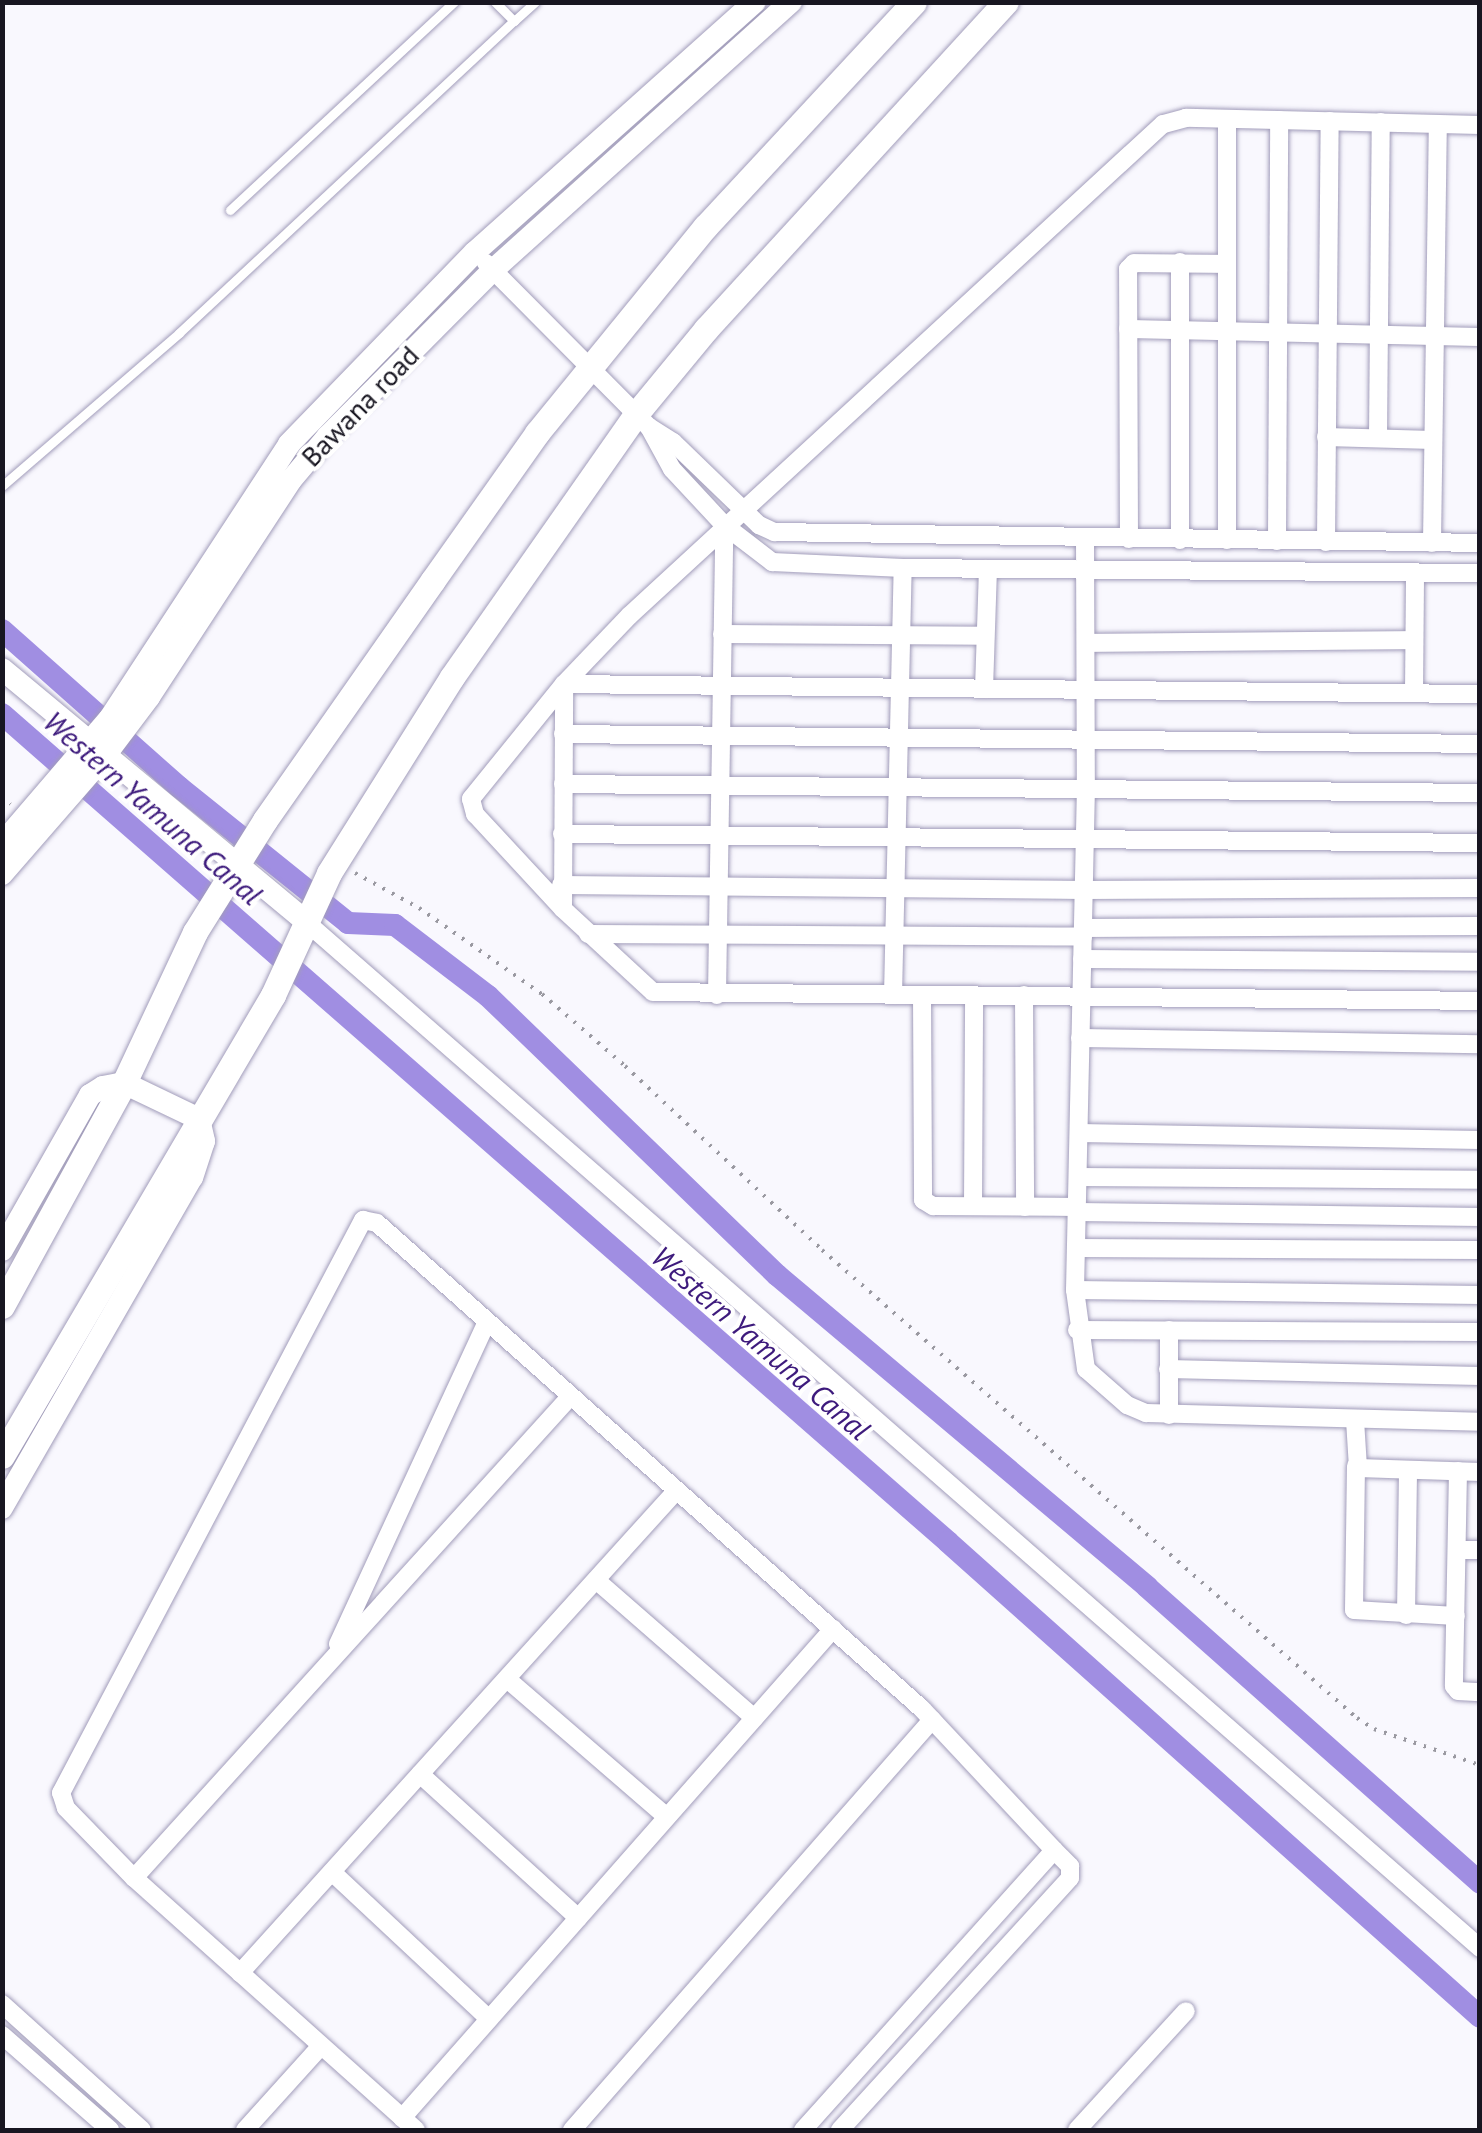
<!DOCTYPE html>
<html>
<head>
<meta charset="utf-8">
<style>
  body { margin:0 }
  #map { position:relative; width:1482px; height:2133px; overflow:hidden; background:#f9f8fe; font-family:"PT Sans",sans-serif }
  div>[style] { position:absolute }
  .canal>* { height:22px; margin:-11px; padding:0 11px; transform-origin:11px; border-radius:11px; background:#a08ee2 }
  .path>* { height:4px; margin-top:-2px; transform-origin:0; background:repeating-linear-gradient(90deg,#9a99a1 0 2.5px,transparent 0 10.5px) }
  .roads { filter:drop-shadow(0 0 2px #a19cba) drop-shadow(0 0 2px #a19cba) }
  .service>* { height:9px; margin:-4.5px; padding:0 4.5px; transform-origin:4.5px; border-radius:4.5px; background:#fff }
  .minor>* { height:18px; margin:-9px; padding:0 9px; transform-origin:9px; border-radius:9px; background:#fff }
  .tertiary>* { height:22px; margin:-11px; padding:0 11px; transform-origin:11px; border-radius:11px; background:#fff }
  .secondary>* { height:25px; margin:-12.5px; padding:0 12.5px; transform-origin:12.5px; border-radius:12.5px; background:#fff }
  span { translate:-50% -50%; white-space:nowrap; text-align:center; line-height:1.15; -webkit-text-stroke:8px #fff; paint-order:stroke }
  .street-label { font-size:28px; color:#181621 }
  .water-label { font-size:30px; color:#3d1a7c; font-style:italic }
  .frame { position:absolute; inset:0; border:5px solid #181621; pointer-events:none }
</style>
</head>
<body>
<div id="map">
  <div class="canal">
    <i style="left:2px;top:630px;width:237px;rotate:41.6deg"></i>
    <i style="left:179px;top:787px;width:217px;rotate:38.8deg"></i>
    <i style="left:348px;top:923px;width:47px;rotate:2.4deg"></i>
    <i style="left:395px;top:925px;width:117px;rotate:37.4deg"></i>
    <i style="left:488px;top:996px;width:402px;rotate:44deg"></i>
    <i style="left:777px;top:1275px;width:484px;rotate:40.1deg"></i>
    <i style="left:1147px;top:1587px;width:446px;rotate:41.6deg"></i>
    <i style="left:2px;top:714px;width:1257px;rotate:41.19deg"></i>
    <i style="left:948px;top:1542px;width:713px;rotate:41.76deg"></i>
  </div>
  <div class="path">
    <i style="left:2px;top:797px;width:11px;rotate:41deg"></i>
    <i style="left:355px;top:873px;width:73px;rotate:28.7deg"></i>
    <i style="left:419px;top:908px;width:150px;rotate:35deg"></i>
    <i style="left:542px;top:994px;width:110px;rotate:40.9deg"></i>
    <i style="left:625px;top:1066px;width:270px;rotate:43deg"></i>
    <i style="left:822px;top:1250px;width:711px;rotate:41.18deg"></i>
    <i style="left:1357px;top:1718px;width:20px;rotate:33deg"></i>
    <i style="left:1374px;top:1729px;width:112px;rotate:18.8deg"></i>
  </div>
  <div class="roads">
    <div class="service">
      <i style="left:495px;top:2px;width:27px;rotate:45deg"></i>
      <i style="left:514px;top:21px;width:28px;rotate:-42deg"></i>
      <i style="left:230px;top:210px;width:306px;rotate:-42.9deg"></i>
      <i style="left:2px;top:486px;width:234px;rotate:-40.8deg"></i>
      <i style="left:179px;top:333px;width:458px;rotate:-43deg"></i>
    </div>
    <div class="minor">
      <i style="left:1480px;top:125px;width:294px;rotate:-178.6deg"></i>
      <i style="left:1186px;top:118px;width:24px;rotate:165deg"></i>
      <i style="left:1163px;top:124px;width:726px;rotate:137.34deg"></i>
      <i style="left:629px;top:616px;width:94px;rotate:133.7deg"></i>
      <i style="left:564px;top:684px;width:148px;rotate:129deg"></i>
      <i style="left:471px;top:799px;width:16px;rotate:75deg"></i>
      <i style="left:475px;top:814px;width:129px;rotate:47.2deg"></i>
      <i style="left:563px;top:909px;width:122px;rotate:42.7deg"></i>
      <i style="left:653px;top:992px;width:827px;rotate:0.62deg"></i>
      <i style="left:486px;top:263px;width:231px;rotate:45.2deg"></i>
      <i style="left:649px;top:427px;width:28px;rotate:32deg"></i>
      <i style="left:673px;top:442px;width:120px;rotate:44deg"></i>
      <i style="left:759px;top:525px;width:17px;rotate:25deg"></i>
      <i style="left:774px;top:532px;width:706px;rotate:0.89deg"></i>
      <i style="left:1128px;top:329px;width:352px;rotate:1.3deg"></i>
      <i style="left:649px;top:427px;width:48px;rotate:61.3deg"></i>
      <i style="left:672px;top:469px;width:76px;rotate:47.1deg"></i>
      <i style="left:724px;top:525px;width:61px;rotate:37.6deg"></i>
      <i style="left:772px;top:562px;width:131px;rotate:2.6deg"></i>
      <i style="left:903px;top:568px;width:577px;rotate:0.5deg"></i>
      <i style="left:1326px;top:437px;width:107px;rotate:1.6deg"></i>
      <i style="left:1378px;top:438px;width:316px;rotate:-89.5deg"></i>
      <i style="left:1085px;top:539px;width:247px;rotate:89.8deg"></i>
      <i style="left:1086px;top:786px;width:504px;rotate:91.25deg"></i>
      <i style="left:1075px;top:1290px;width:80px;rotate:82.1deg"></i>
      <i style="left:1086px;top:1369px;width:55px;rotate:41.3deg"></i>
      <i style="left:1127px;top:1405px;width:21px;rotate:23deg"></i>
      <i style="left:1146px;top:1413px;width:334px;rotate:1.5deg"></i>
      <i style="left:1129px;top:539px;width:270px;rotate:-90.2deg"></i>
      <i style="left:1128px;top:269px;width:8px;rotate:-45deg"></i>
      <i style="left:1134px;top:263px;width:93px;rotate:0.6deg"></i>
      <i style="left:1180px;top:540px;width:278px;rotate:-90deg"></i>
      <i style="left:1227px;top:540px;width:421px;rotate:-90deg"></i>
      <i style="left:1277px;top:541px;width:421px;rotate:-89.7deg"></i>
      <i style="left:1326px;top:542px;width:421px;rotate:-89.5deg"></i>
      <i style="left:1432px;top:543px;width:419px;rotate:-89.2deg"></i>
      <i style="left:722px;top:634px;width:263px;rotate:0.4deg"></i>
      <i style="left:1086px;top:643px;width:328px;rotate:-0.5deg"></i>
      <i style="left:984px;top:689px;width:120px;rotate:-88.1deg"></i>
      <i style="left:1414px;top:693px;width:121px;rotate:-89.5deg"></i>
      <i style="left:563px;top:734px;width:917px;rotate:0.62deg"></i>
      <i style="left:563px;top:784px;width:917px;rotate:0.56deg"></i>
      <i style="left:562px;top:834px;width:918px;rotate:0.56deg"></i>
      <i style="left:561px;top:885px;width:522px;rotate:0.55deg"></i>
      <i style="left:1083px;top:890px;width:397px;rotate:-0.3deg"></i>
      <i style="left:563px;top:909px;width:225px;rotate:-89.7deg"></i>
      <i style="left:564px;top:684px;width:916px;rotate:0.63deg"></i>
      <i style="left:305px;top:921px;width:1561px;rotate:41.15deg"></i>
      <i style="left:1083px;top:928px;width:397px;rotate:-0.3deg"></i>
      <i style="left:588px;top:934px;width:495px;rotate:0.3deg"></i>
      <i style="left:1082px;top:959px;width:398px;rotate:0.4deg"></i>
      <i style="left:717px;top:995px;width:470px;rotate:-89.1deg"></i>
      <i style="left:893px;top:995px;width:427px;rotate:-88.7deg"></i>
      <i style="left:922px;top:995px;width:205px;rotate:89.7deg"></i>
      <i style="left:923px;top:1200px;width:12px;rotate:31deg"></i>
      <i style="left:933px;top:1206px;width:144px;rotate:0.4deg"></i>
      <i style="left:1024px;top:995px;width:212px;rotate:89.7deg"></i>
      <i style="left:1080px;top:1038px;width:400px;rotate:0.9deg"></i>
      <i style="left:1079px;top:1133px;width:401px;rotate:1deg"></i>
      <i style="left:1078px;top:1177px;width:402px;rotate:0.4deg"></i>
      <i style="left:973px;top:1206px;width:211px;rotate:-89.7deg"></i>
      <i style="left:1077px;top:1212px;width:403px;rotate:0.7deg"></i>
      <i style="left:1076px;top:1248px;width:404px;rotate:0.3deg"></i>
      <i style="left:1075px;top:1290px;width:405px;rotate:0.7deg"></i>
      <i style="left:1077px;top:1330px;width:403px;rotate:0.3deg"></i>
      <i style="left:1169px;top:1330px;width:85px;rotate:90deg"></i>
      <i style="left:1168px;top:1369px;width:312px;rotate:1.3deg"></i>
      <i style="left:1355px;top:1420px;width:48px;rotate:86.4deg"></i>
      <i style="left:1358px;top:1468px;width:122px;rotate:1.9deg"></i>
      <i style="left:1356px;top:1466px;width:144px;rotate:90.8deg"></i>
      <i style="left:1354px;top:1610px;width:102px;rotate:3.4deg"></i>
      <i style="left:1458px;top:1471px;width:215px;rotate:91.1deg"></i>
      <i style="left:1454px;top:1686px;width:6px;rotate:51deg"></i>
      <i style="left:1458px;top:1691px;width:22px;rotate:3deg"></i>
      <i style="left:1457px;top:1550px;width:23px"></i>
      <i style="left:596px;top:1580px;width:210px;rotate:41.1deg"></i>
      <i style="left:1406px;top:1615px;width:145px;rotate:-89.2deg"></i>
      <i style="left:338px;top:1644px;width:355px;rotate:-65.2deg"></i>
      <i style="left:507px;top:1679px;width:211px;rotate:40.8deg"></i>
      <i style="left:420px;top:1774px;width:214px;rotate:42.3deg"></i>
      <i style="left:332px;top:1872px;width:215px;rotate:43.1deg"></i>
      <i style="left:134px;top:1878px;width:648px;rotate:-47.82deg"></i>
      <i style="left:240px;top:1973px;width:650px;rotate:-47.87deg"></i>
      <i style="left:2px;top:2004px;width:188px;rotate:42deg"></i>
      <i style="left:2px;top:2035px;width:144px;rotate:41.3deg"></i>
      <i style="left:402px;top:2118px;width:652px;rotate:-48.61deg"></i>
      <i style="left:245px;top:2130px;width:113px;rotate:-47.9deg"></i>
      <i style="left:416px;top:2130px;width:378px;rotate:-138.2deg"></i>
      <i style="left:134px;top:1878px;width:98px;rotate:-134.2deg"></i>
      <i style="left:66px;top:1808px;width:16px;rotate:-108deg"></i>
      <i style="left:61px;top:1793px;width:648px;rotate:-62.21deg"></i>
      <i style="left:363px;top:1220px;width:14px;rotate:12deg"></i>
      <i style="left:377px;top:1223px;width:730px;rotate:41.72deg"></i>
      <i style="left:922px;top:1709px;width:193px;rotate:46.9deg"></i>
      <i style="left:572px;top:2130px;width:546px;rotate:-48.72deg"></i>
      <i style="left:803px;top:2130px;width:376px;rotate:-48.1deg"></i>
      <i style="left:1054px;top:1850px;width:23px;rotate:45deg"></i>
      <i style="left:1070px;top:1866px;width:12px;rotate:90deg"></i>
      <i style="left:1070px;top:1878px;width:341px;rotate:132.4deg"></i>
      <i style="left:1077px;top:2130px;width:161px;rotate:-47.5deg"></i>
    </div>
    <div class="tertiary">
      <i style="left:2px;top:669px;width:394px;rotate:39.7deg"></i>
      <i style="left:2px;top:844px;width:166px;rotate:-49.4deg"></i>
      <i style="left:110px;top:718px;width:327px;rotate:-56.8deg"></i>
      <i style="left:289px;top:444px;width:267px;rotate:-45.9deg"></i>
      <i style="left:475px;top:252px;width:375px;rotate:-41.8deg"></i>
      <i style="left:2px;top:874px;width:160px;rotate:-49deg"></i>
      <i style="left:107px;top:753px;width:70px;rotate:-53.1deg"></i>
      <i style="left:149px;top:697px;width:259px;rotate:-56.8deg"></i>
      <i style="left:291px;top:480px;width:57px;rotate:-49.9deg"></i>
      <i style="left:328px;top:436px;width:234px;rotate:-45.2deg"></i>
      <i style="left:493px;top:270px;width:401px;rotate:-42deg"></i>
      <i style="left:2px;top:1250px;width:178px;rotate:-60.4deg"></i>
      <i style="left:90px;top:1095px;width:15px;rotate:-32deg"></i>
      <i style="left:103px;top:1087px;width:21px;rotate:-11deg"></i>
      <i style="left:124px;top:1083px;width:83px;rotate:25.6deg"></i>
      <i style="left:199px;top:1119px;width:23px;rotate:77deg"></i>
      <i style="left:204px;top:1141px;width:38px;rotate:108deg"></i>
      <i style="left:192px;top:1177px;width:382px;rotate:119.9deg"></i>
    </div>
    <div class="secondary">
      <i style="left:2px;top:1306px;width:254px;rotate:-61.3deg"></i>
      <i style="left:124px;top:1083px;width:167px;rotate:-64.8deg"></i>
      <i style="left:195px;top:932px;width:132px;rotate:-58deg"></i>
      <i style="left:265px;top:820px;width:293px;rotate:-55deg"></i>
      <i style="left:433px;top:580px;width:180px;rotate:-54.7deg"></i>
      <i style="left:537px;top:433px;width:266px;rotate:-50.8deg"></i>
      <i style="left:705px;top:227px;width:307px;rotate:-47.1deg"></i>
      <i style="left:2px;top:1456px;width:535px;rotate:-59.55deg"></i>
      <i style="left:273px;top:995px;width:134px;rotate:-65.3deg"></i>
      <i style="left:329px;top:873px;width:231px;rotate:-57.9deg"></i>
      <i style="left:452px;top:677px;width:321px;rotate:-55deg"></i>
      <i style="left:636px;top:414px;width:110px;rotate:-50.5deg"></i>
      <i style="left:706px;top:329px;width:444px;rotate:-47.5deg"></i>
    </div>
  </div>
  <div class="street-label">
    <span style="left:360px;top:406px;rotate:-46deg">Bawana road</span>
  </div>
  <div class="water-label">
    <span style="left:153px;top:808px;rotate:41deg">Western Yamuna Canal</span>
    <span style="left:761px;top:1343px;rotate:41deg">Western Yamuna Canal</span>
  </div>
  <div class="frame"></div>
</div>
</body>
</html>
